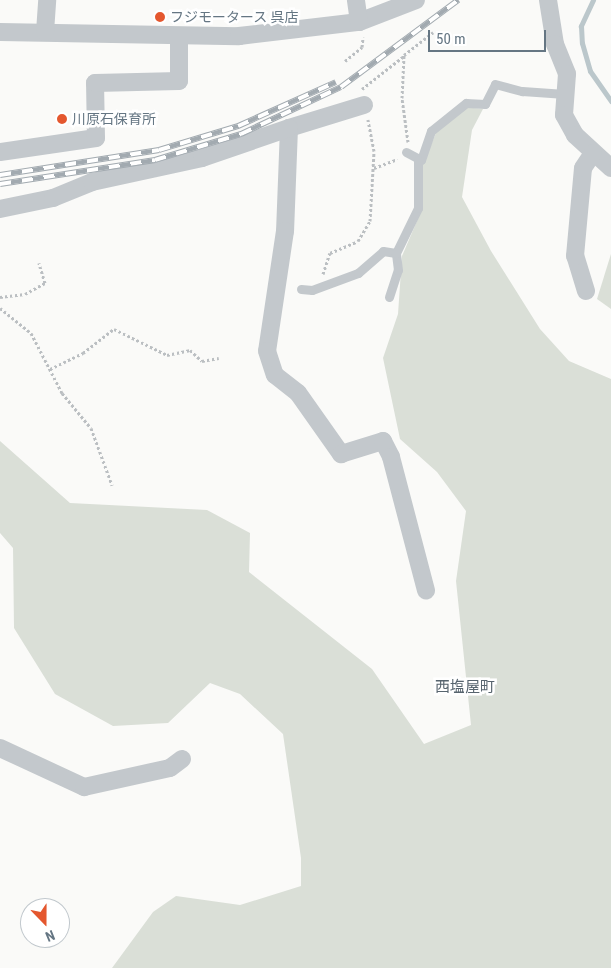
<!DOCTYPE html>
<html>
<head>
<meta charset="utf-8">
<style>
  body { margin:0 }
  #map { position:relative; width:611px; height:968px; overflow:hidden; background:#fafaf8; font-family:"Roboto Condensed","Noto Sans JP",sans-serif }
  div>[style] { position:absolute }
  .green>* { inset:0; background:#dadfd7 }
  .stream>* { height:5px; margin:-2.5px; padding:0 2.5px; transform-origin:2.5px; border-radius:2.5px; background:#bbc7cb }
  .path>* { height:3px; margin-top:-1.5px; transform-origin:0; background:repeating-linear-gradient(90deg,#bbbfc2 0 2.5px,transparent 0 5px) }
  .lane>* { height:9px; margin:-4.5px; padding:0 4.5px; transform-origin:4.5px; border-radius:4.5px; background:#c3c8cc }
  .street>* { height:18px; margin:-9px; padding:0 9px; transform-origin:9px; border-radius:9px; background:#c3c8cc }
  .rail>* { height:5.5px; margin-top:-2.75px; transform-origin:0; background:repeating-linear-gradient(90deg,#fff 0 11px,#a2aab0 0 22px); box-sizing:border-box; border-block:1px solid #a2aab0 }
  .dots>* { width:14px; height:14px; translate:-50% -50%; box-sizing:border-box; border:2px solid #fff; border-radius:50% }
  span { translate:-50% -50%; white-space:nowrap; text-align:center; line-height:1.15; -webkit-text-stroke:5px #fff; paint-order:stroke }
  .poi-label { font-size:14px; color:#657683 }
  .left { translate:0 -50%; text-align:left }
  .neighbourhood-label { font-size:15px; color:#57646e }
  .north { position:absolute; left:20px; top:898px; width:50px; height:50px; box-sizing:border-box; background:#fff; border:1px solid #c1c8cd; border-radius:50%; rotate:158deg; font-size:14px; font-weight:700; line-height:20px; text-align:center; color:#657683 }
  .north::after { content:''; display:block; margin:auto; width:18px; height:22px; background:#e4572e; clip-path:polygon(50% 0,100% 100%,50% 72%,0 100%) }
  .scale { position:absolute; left:428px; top:30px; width:118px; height:22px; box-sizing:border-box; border:2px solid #657683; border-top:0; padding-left:6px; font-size:15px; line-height:18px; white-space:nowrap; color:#657683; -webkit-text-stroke:4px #fff; paint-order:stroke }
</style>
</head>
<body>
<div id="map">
  <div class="green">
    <i style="clip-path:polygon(465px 107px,483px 109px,472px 130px,462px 197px,491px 251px,540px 329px,569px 361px,611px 379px,611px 968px,112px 968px,153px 912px,176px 896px,240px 905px,301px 886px,301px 858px,283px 734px,240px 694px,210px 683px,168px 723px,113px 726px,55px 694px,14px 628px,13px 548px,0 533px,0 441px,70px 503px,207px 510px,250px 533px,249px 572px,372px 669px,424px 744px,471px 725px,456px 581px,466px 511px,437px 472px,400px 439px,383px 358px,398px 314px,402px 256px,423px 207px,423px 186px,418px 180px,421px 169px,436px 133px)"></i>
    <i style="clip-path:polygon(611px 254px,611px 309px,597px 299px)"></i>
  </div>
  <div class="stream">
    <i style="left:593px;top:0;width:29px;rotate:115deg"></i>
    <i style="left:581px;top:26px;width:17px;rotate:87deg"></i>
    <i style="left:582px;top:43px;width:29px;rotate:74deg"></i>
    <i style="left:590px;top:71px;width:37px;rotate:55deg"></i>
  </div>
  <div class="path">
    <i style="left:345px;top:61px;width:22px;rotate:-39deg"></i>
    <i style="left:362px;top:47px;width:10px;rotate:-84deg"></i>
    <i style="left:362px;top:89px;width:53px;rotate:-38.2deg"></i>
    <i style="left:408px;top:142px;width:44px;rotate:-97.8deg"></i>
    <i style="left:402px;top:98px;width:43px;rotate:-87.3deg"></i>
    <i style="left:404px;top:55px;width:37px;rotate:-38deg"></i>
    <i style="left:374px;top:168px;width:25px;rotate:-21deg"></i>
    <i style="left:323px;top:274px;width:22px;rotate:-72deg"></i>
    <i style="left:330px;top:253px;width:30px;rotate:-23deg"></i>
    <i style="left:358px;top:241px;width:23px;rotate:-59deg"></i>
    <i style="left:370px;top:221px;width:70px;rotate:-86.7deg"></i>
    <i style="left:374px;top:151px;width:32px;rotate:-101deg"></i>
    <i style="left:0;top:297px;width:25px;rotate:-7deg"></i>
    <i style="left:25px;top:294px;width:23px;rotate:-29deg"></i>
    <i style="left:45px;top:283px;width:21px;rotate:-107deg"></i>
    <i style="left:0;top:308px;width:40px;rotate:39deg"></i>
    <i style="left:31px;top:333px;width:68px;rotate:62.7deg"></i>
    <i style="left:62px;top:393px;width:45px;rotate:50.4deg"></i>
    <i style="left:91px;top:428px;width:61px;rotate:69.8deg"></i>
    <i style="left:50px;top:369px;width:37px;rotate:-26deg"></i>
    <i style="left:83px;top:353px;width:39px;rotate:-38deg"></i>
    <i style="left:114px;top:329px;width:59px;rotate:26.1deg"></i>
    <i style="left:167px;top:355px;width:24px;rotate:-12deg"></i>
    <i style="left:190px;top:350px;width:16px;rotate:43deg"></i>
    <i style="left:202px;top:361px;width:17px;rotate:-10deg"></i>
  </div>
  <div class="lane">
    <i style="left:406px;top:152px;width:17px;rotate:28deg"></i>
    <i style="left:421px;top:160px;width:31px;rotate:-71deg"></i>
    <i style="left:431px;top:131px;width:45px;rotate:-38.7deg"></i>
    <i style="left:466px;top:103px;width:19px;rotate:3deg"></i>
    <i style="left:485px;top:104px;width:22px;rotate:-63deg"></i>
    <i style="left:495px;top:84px;width:28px;rotate:15deg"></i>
    <i style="left:522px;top:91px;width:43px;rotate:4deg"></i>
    <i style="left:301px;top:289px;width:11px;rotate:5deg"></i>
    <i style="left:312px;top:290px;width:49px;rotate:-20.3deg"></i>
    <i style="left:358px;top:273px;width:33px;rotate:-41deg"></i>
    <i style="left:383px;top:251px;width:13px;rotate:9deg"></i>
    <i style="left:389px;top:297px;width:28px;rotate:-72deg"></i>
    <i style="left:398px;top:270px;width:17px;rotate:-97deg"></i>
    <i style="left:396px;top:253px;width:50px;rotate:-63.9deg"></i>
    <i style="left:418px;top:208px;width:48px;rotate:-90deg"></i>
  </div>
  <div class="street">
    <i style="left:548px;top:0;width:45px;rotate:81deg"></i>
    <i style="left:555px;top:44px;width:32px;rotate:68deg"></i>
    <i style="left:567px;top:74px;width:41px;rotate:94.2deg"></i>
    <i style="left:564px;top:115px;width:23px;rotate:61deg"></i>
    <i style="left:575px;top:135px;width:49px;rotate:42.5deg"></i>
    <i style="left:359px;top:22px;width:61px;rotate:-21.1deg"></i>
    <i style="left:0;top:32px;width:239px;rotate:1deg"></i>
    <i style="left:239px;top:36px;width:121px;rotate:-6.7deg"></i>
    <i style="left:359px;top:22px;width:22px;rotate:-98deg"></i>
    <i style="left:45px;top:32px;width:32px;rotate:-86deg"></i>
    <i style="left:364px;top:105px;width:78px;rotate:163deg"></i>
    <i style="left:289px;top:128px;width:103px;rotate:92.2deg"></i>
    <i style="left:285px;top:231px;width:121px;rotate:98.5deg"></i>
    <i style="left:267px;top:351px;width:25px;rotate:72deg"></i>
    <i style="left:275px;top:375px;width:29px;rotate:38deg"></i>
    <i style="left:298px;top:393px;width:75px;rotate:54.8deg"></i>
    <i style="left:341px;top:454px;width:44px;rotate:-17.2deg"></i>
    <i style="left:383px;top:441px;width:18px;rotate:63deg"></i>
    <i style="left:391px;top:457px;width:138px;rotate:75.3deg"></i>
    <i style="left:0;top:152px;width:97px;rotate:-8.3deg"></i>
    <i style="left:96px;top:138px;width:55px;rotate:-91deg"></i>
    <i style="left:95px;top:83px;width:84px;rotate:-1.4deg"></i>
    <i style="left:179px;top:81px;width:45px;rotate:-90deg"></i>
    <i style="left:0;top:209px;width:54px;rotate:-11.7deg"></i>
    <i style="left:53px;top:198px;width:42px;rotate:-22.3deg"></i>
    <i style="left:92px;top:182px;width:113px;rotate:-12.3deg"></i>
    <i style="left:202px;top:158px;width:92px;rotate:-19deg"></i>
    <i style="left:586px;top:291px;width:37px;rotate:-107deg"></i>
    <i style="left:575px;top:256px;width:88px;rotate:-84.8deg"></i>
    <i style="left:583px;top:168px;width:18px;rotate:-56deg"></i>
    <i style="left:0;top:748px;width:93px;rotate:24.9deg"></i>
    <i style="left:84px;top:787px;width:88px;rotate:-12.5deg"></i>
    <i style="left:170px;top:768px;width:15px;rotate:-37deg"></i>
  </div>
  <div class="rail">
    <i style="left:0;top:175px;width:161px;rotate:-8.9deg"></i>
    <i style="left:159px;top:150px;width:83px;rotate:-16.9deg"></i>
    <i style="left:238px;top:126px;width:107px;rotate:-24.2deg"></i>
    <i style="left:0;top:184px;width:157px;rotate:-8.8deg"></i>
    <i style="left:155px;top:160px;width:90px;rotate:-16.8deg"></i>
    <i style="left:241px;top:134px;width:110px;rotate:-25.2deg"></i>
    <i style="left:341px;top:87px;width:146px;rotate:-36.6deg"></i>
  </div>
  <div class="dots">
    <i style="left:160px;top:17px;background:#e4572e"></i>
    <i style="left:62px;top:119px;background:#e4572e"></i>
  </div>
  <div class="poi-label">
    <span class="left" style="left:170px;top:17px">フジモータース 呉店</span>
    <span class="left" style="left:72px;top:119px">川原石保育所</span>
  </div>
  <div class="neighbourhood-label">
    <span style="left:465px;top:688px">西塩屋町</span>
  </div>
  <div class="north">N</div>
  <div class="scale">50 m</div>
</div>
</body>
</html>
